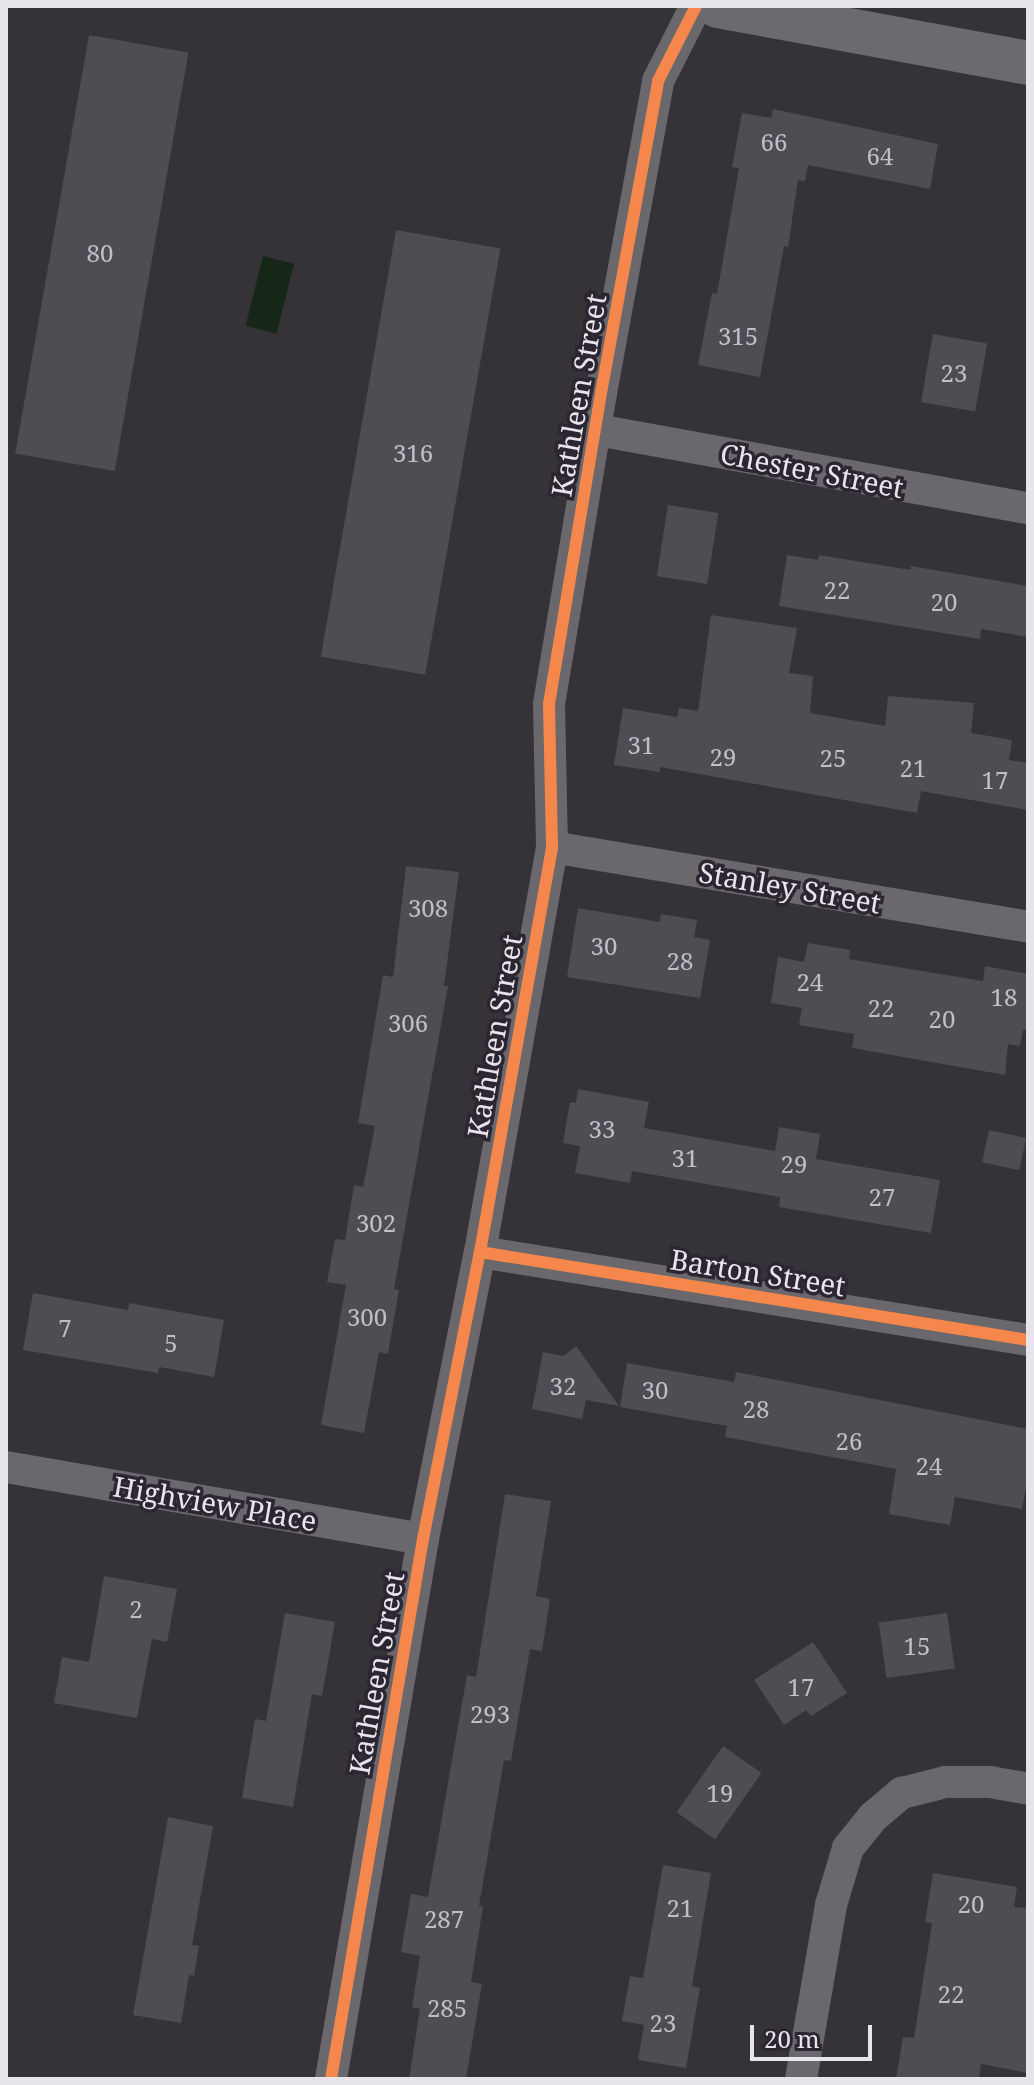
<!DOCTYPE html>
<html>
<head>
<meta charset="utf-8">
<style>
  body { margin:0 }
  #map { position:relative; width:1034px; height:2085px; overflow:hidden; background:#353338; font-family:"Noto Serif",serif }
  div>[style] { position:absolute }
  .water>* { inset:0; background:#172717; transform-origin:0 0 }
  .building>* { inset:0; background:#4f4c53; transform-origin:0 0 }
  .minor>* { height:32px; margin:-16px; padding:0 16px; transform-origin:16px; border-radius:16px; background:#6a686c }
  .secondary>* { height:44px; margin:-22px; padding:0 22px; transform-origin:22px; border-radius:22px; background:#6c6a6f }
  .cycleway>* { height:12px; margin:-6px; padding:0 6px; transform-origin:6px; border-radius:6px; background:#f5874c }
  span { translate:-50% -50%; white-space:nowrap; text-align:center; line-height:1.15; -webkit-text-stroke:7px #2b2631; paint-order:stroke }
  .number-label { font-size:24px; color:#c2bec6 }
  .number-label span { -webkit-text-stroke-width:0 }
  .street-label { font-size:28px; color:#e8e4ec }
  .frame { position:absolute; inset:0; border:8px solid #e8e4ec; pointer-events:none }
  .scale { position:absolute; left:750px; top:2025px; width:122px; height:36px; box-sizing:border-box; border:4px solid #e8e4ec; border-top:0; padding-left:10px; font-size:24px; line-height:28px; white-space:nowrap; color:#e8e4ec; -webkit-text-stroke:6px #2b2631; paint-order:stroke }
</style>
</head>
<body>
<div id="map">
  <div class="water">
    <i style="left:263px;top:256px;width:32px;height:72px;rotate:14deg"></i>
  </div>
  <div class="building">
    <i style="left:89px;top:35px;width:101px;height:425px;rotate:10deg"></i>
    <i style="clip-path:polygon(773px 109px,938px 144px,930px 189px,808px 165px,805px 181px,798px 180px,788px 247px,784px 246px,760px 377px,698px 365px,712px 293px,717px 294px,739px 168px,732px 167px,742px 113px,771px 118px)"></i>
    <i style="left:396px;top:230px;width:106px;height:433px;rotate:10deg"></i>
    <i style="left:933px;top:334px;width:55px;height:69px;rotate:10deg"></i>
    <i style="left:668px;top:505px;width:51px;height:72px;rotate:9deg"></i>
    <i style="clip-path:polygon(787px 555px,818px 560px,819px 555px,911px 570px,911px 566px,1028px 586px,1028px 637px,981px 629px,980px 639px,779px 606px)"></i>
    <i style="clip-path:polygon(711px 615px,797px 628px,789px 673px,813px 676px,810px 713px,885px 726px,888px 696px,974px 703px,971px 733px,1012px 740px,1009px 760px,1028px 763px,1028px 810px,921px 791px,917px 813px,660px 767px,660px 772px,614px 765px,623px 708px,677px 717px,679px 708px,698px 711px)"></i>
    <i style="clip-path:polygon(406px 866px,459px 872px,444px 986px,448px 986px,394px 1289px,399px 1290px,388px 1354px,379px 1352px,364px 1433px,321px 1425px,346px 1285px,327px 1282px,335px 1239px,345px 1240px,354px 1185px,363px 1187px,375px 1126px,358px 1123px,383px 975px,393px 977px)"></i>
    <i style="clip-path:polygon(578px 908px,660px 922px,661px 914px,697px 920px,694px 937px,710px 940px,700px 998px,567px 977px)"></i>
    <i style="clip-path:polygon(808px 943px,850px 950px,849px 959px,983px 981px,985px 966px,1028px 974px,1028px 1030px,1023px 1030px,1020px 1046px,1008px 1044px,1005px 1075px,852px 1048px,854px 1034px,799px 1025px,802px 1008px,771px 1003px,778px 957px,804px 962px)"></i>
    <i style="clip-path:polygon(578px 1089px,649px 1102px,644px 1128px,775px 1151px,779px 1127px,820px 1134px,816px 1159px,940px 1180px,931px 1233px,779px 1207px,780px 1197px,632px 1171px,630px 1183px,575px 1173px,580px 1146px,563px 1143px,570px 1102px,576px 1103px)"></i>
    <i style="left:989px;top:1130px;width:38px;height:33px;rotate:12deg"></i>
    <i style="clip-path:polygon(33px 1293px,128px 1310px,129px 1303px,224px 1320px,214px 1377px,159px 1367px,158px 1373px,23px 1350px)"></i>
    <i style="clip-path:polygon(576px 1346px,619px 1406px,586px 1400px,582px 1419px,532px 1409px,543px 1352px,564px 1356px)"></i>
    <i style="clip-path:polygon(627px 1363px,734px 1382px,736px 1372px,1028px 1429px,1028px 1476px,1022px 1509px,955px 1497px,950px 1525px,889px 1514px,896px 1469px,725px 1437px,727px 1426px,620px 1407px)"></i>
    <i style="clip-path:polygon(505px 1494px,551px 1501px,536px 1596px,550px 1599px,542px 1651px,530px 1649px,511px 1761px,504px 1760px,479px 1906px,483px 1906px,471px 1982px,482px 1984px,466px 2079px,409px 2079px,420px 2009px,412px 2007px,420px 1956px,401px 1952px,411px 1894px,428px 1897px,467px 1675px,476px 1677px)"></i>
    <i style="clip-path:polygon(104px 1576px,177px 1589px,167px 1642px,152px 1639px,137px 1718px,54px 1703px,62px 1657px,89px 1662px)"></i>
    <i style="clip-path:polygon(285px 1613px,335px 1622px,322px 1696px,312px 1694px,293px 1807px,242px 1798px,255px 1719px,266px 1721px)"></i>
    <i style="left:947px;top:1613px;width:56px;height:69px;rotate:82deg"></i>
    <i style="clip-path:polygon(813px 1642px,847px 1693px,811px 1716px,806px 1710px,784px 1725px,754px 1680px)"></i>
    <i style="left:723px;top:1746px;width:47px;height:81px;rotate:35deg"></i>
    <i style="clip-path:polygon(168px 1817px,213px 1826px,192px 1945px,199px 1946px,194px 1976px,189px 1975px,181px 2023px,133px 2015px)"></i>
    <i style="clip-path:polygon(663px 1865px,711px 1873px,692px 1986px,700px 1988px,686px 2068px,638px 2060px,644px 2025px,622px 2021px,630px 1976px,643px 1978px)"></i>
    <i style="clip-path:polygon(933px 1873px,1017px 1887px,1014px 1907px,1028px 1908px,1028px 2073px,981px 2064px,979px 2079px,896px 2079px,903px 2037px,914px 2038px,932px 1923px,925px 1922px)"></i>
  </div>
  <div class="minor">
    <i style="left:597px;top:430px;width:438px;rotate:10.3deg"></i>
    <i style="left:552px;top:847px;width:483px;rotate:9.5deg"></i>
    <i style="left:480px;top:1252px;width:555px;rotate:9.12deg"></i>
    <i style="left:6px;top:1467px;width:423px;rotate:9.8deg"></i>
    <i style="left:331px;top:2079px;width:548px;rotate:-80.33deg"></i>
    <i style="left:423px;top:1539px;width:293px;rotate:-78.8deg"></i>
    <i style="left:480px;top:1252px;width:411px;rotate:-79.9deg"></i>
    <i style="left:552px;top:847px;width:143px;rotate:-91.2deg"></i>
    <i style="left:549px;top:704px;width:315px;rotate:-80.5deg"></i>
    <i style="left:601px;top:393px;width:317px;rotate:-79.6deg"></i>
    <i style="left:658px;top:81px;width:84px;rotate:-63.1deg"></i>
    <i style="left:801px;top:2079px;width:177px;rotate:-80.2deg"></i>
    <i style="left:831px;top:1905px;width:59px;rotate:-73.4deg"></i>
    <i style="left:848px;top:1848px;width:40px;rotate:-51deg"></i>
    <i style="left:873px;top:1817px;width:38px;rotate:-40deg"></i>
    <i style="left:902px;top:1793px;width:44px;rotate:-14.3deg"></i>
    <i style="left:945px;top:1782px;width:45px"></i>
    <i style="left:990px;top:1782px;width:39px;rotate:10deg"></i>
  </div>
  <div class="secondary">
    <i style="left:718px;top:6px;width:315px;rotate:10.4deg"></i>
  </div>
  <div class="cycleway">
    <i style="left:480px;top:1252px;width:555px;rotate:9.12deg"></i>
    <i style="left:331px;top:2079px;width:548px;rotate:-80.33deg"></i>
    <i style="left:423px;top:1539px;width:293px;rotate:-78.8deg"></i>
    <i style="left:480px;top:1252px;width:411px;rotate:-79.9deg"></i>
    <i style="left:552px;top:847px;width:143px;rotate:-91.2deg"></i>
    <i style="left:549px;top:704px;width:315px;rotate:-80.5deg"></i>
    <i style="left:601px;top:393px;width:317px;rotate:-79.6deg"></i>
    <i style="left:658px;top:81px;width:84px;rotate:-63.1deg"></i>
  </div>
  <div class="number-label">
    <span style="left:774px;top:142px">66</span>
    <span style="left:880px;top:156px">64</span>
    <span style="left:100px;top:253px">80</span>
    <span style="left:738px;top:336px">315</span>
    <span style="left:954px;top:373px">23</span>
    <span style="left:413px;top:453px">316</span>
    <span style="left:837px;top:590px">22</span>
    <span style="left:944px;top:602px">20</span>
    <span style="left:641px;top:745px">31</span>
    <span style="left:723px;top:757px">29</span>
    <span style="left:833px;top:758px">25</span>
    <span style="left:913px;top:768px">21</span>
    <span style="left:995px;top:780px">17</span>
    <span style="left:428px;top:908px">308</span>
    <span style="left:604px;top:946px">30</span>
    <span style="left:680px;top:961px">28</span>
    <span style="left:810px;top:982px">24</span>
    <span style="left:1004px;top:997px">18</span>
    <span style="left:881px;top:1008px">22</span>
    <span style="left:942px;top:1019px">20</span>
    <span style="left:408px;top:1023px">306</span>
    <span style="left:602px;top:1129px">33</span>
    <span style="left:685px;top:1158px">31</span>
    <span style="left:794px;top:1164px">29</span>
    <span style="left:882px;top:1197px">27</span>
    <span style="left:376px;top:1223px">302</span>
    <span style="left:367px;top:1317px">300</span>
    <span style="left:65px;top:1328px">7</span>
    <span style="left:171px;top:1343px">5</span>
    <span style="left:563px;top:1386px">32</span>
    <span style="left:655px;top:1390px">30</span>
    <span style="left:756px;top:1409px">28</span>
    <span style="left:849px;top:1441px">26</span>
    <span style="left:929px;top:1466px">24</span>
    <span style="left:136px;top:1609px">2</span>
    <span style="left:917px;top:1646px">15</span>
    <span style="left:801px;top:1687px">17</span>
    <span style="left:490px;top:1714px">293</span>
    <span style="left:720px;top:1793px">19</span>
    <span style="left:971px;top:1904px">20</span>
    <span style="left:680px;top:1908px">21</span>
    <span style="left:444px;top:1919px">287</span>
    <span style="left:951px;top:1994px">22</span>
    <span style="left:447px;top:2008px">285</span>
    <span style="left:663px;top:2023px">23</span>
  </div>
  <div class="street-label">
    <span style="left:578px;top:395px;rotate:-80deg">Kathleen Street</span>
    <span style="left:812px;top:470px;rotate:11deg">Chester Street</span>
    <span style="left:790px;top:887px;rotate:10deg">Stanley Street</span>
    <span style="left:494px;top:1036px;rotate:-80deg">Kathleen Street</span>
    <span style="left:758px;top:1272px;rotate:9deg">Barton Street</span>
    <span style="left:215px;top:1503px;rotate:10deg">Highview Place</span>
    <span style="left:376px;top:1673px;rotate:-80deg">Kathleen Street</span>
  </div>
  <div class="frame"></div>
  <div class="scale">20 m</div>
</div>
</body>
</html>
